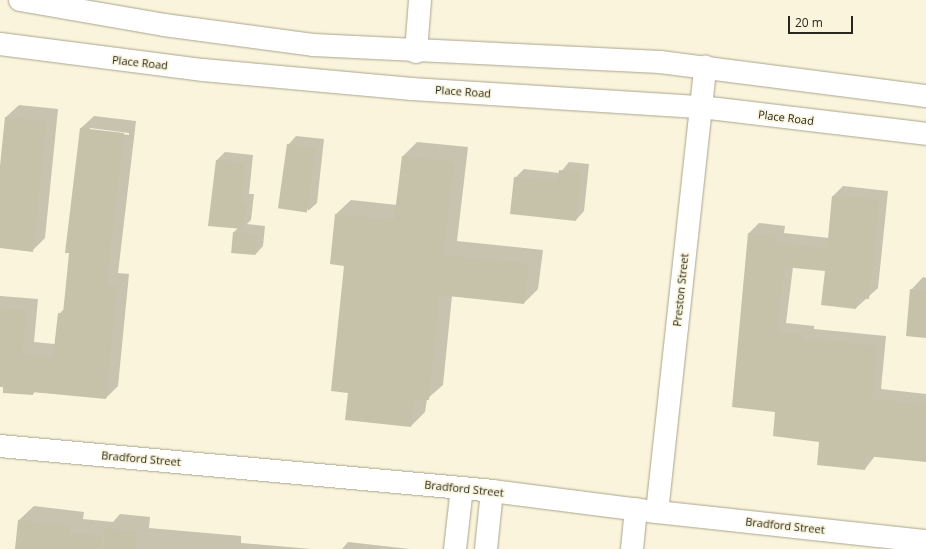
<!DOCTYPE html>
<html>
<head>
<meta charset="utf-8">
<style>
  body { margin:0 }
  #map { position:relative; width:926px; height:549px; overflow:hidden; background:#f9f4db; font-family:"Open Sans",sans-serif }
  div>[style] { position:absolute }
  .shadow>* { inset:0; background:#0003 }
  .building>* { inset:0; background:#c6c1a9; transform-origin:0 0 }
  .roads { filter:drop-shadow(0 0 1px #aaa58e) drop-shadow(0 0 1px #aaa58e) }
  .minor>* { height:22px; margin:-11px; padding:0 11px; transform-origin:11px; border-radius:11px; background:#fff }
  span { translate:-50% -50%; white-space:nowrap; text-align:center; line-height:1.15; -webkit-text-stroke:3px #f9f4db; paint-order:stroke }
  .street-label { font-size:11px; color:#28271d }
  .scale { position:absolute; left:788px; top:16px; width:65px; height:18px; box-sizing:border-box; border:2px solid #28271d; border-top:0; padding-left:5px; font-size:12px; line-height:14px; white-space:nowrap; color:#28271d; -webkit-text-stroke:3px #f9f4db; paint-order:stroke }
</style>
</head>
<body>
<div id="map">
  <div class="shadow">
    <i style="clip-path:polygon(19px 105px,58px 109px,45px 238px,32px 251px,0 247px,0 176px,6px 117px)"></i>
    <i style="clip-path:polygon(evenodd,94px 116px,136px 121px,118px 273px,129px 274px,118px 386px,106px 398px,35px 392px,33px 394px,0 386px,0 296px,38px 299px,34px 342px,55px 344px,59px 314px,65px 308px,81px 128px,94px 116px,90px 128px,129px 133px,129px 135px,90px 130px,90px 128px)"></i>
    <i style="clip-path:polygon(296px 136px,324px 139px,317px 203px,308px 211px,288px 145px)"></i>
    <i style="clip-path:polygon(417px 142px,468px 147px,457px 241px,543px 250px,538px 289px,524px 303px,452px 296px,443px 385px,427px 399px,425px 412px,411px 426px,349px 392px,345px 265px,331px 263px,336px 214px,351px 200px,397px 205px,403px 156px)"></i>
    <i style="clip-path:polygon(225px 152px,253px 155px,249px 194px,254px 194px,251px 220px,247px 224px,265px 226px,263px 246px,255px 255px,234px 232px,238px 228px,217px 160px)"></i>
    <i style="clip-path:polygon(569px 162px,589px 164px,584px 211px,576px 220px,515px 178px,524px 169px,560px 173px)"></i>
    <i style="clip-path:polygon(843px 186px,888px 191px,878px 288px,856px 308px,826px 270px,793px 267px,786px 323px,814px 326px,814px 329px,886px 336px,881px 389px,926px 394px,926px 461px,875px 456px,865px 469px,777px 411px,749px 233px,759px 223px,785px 226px,784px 233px,829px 238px,833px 196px)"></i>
    <i style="clip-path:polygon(923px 277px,926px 278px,926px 336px,911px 290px)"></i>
    <i style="clip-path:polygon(34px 506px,84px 512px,83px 519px,113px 522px,120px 514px,150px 517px,149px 528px,241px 536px,241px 543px,312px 549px,16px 549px,19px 520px)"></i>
    <i style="clip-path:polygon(348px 542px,410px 549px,342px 549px)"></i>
  </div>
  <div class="building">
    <i style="clip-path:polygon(5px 117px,46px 121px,33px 252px,0 248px,0 166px)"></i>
    <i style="clip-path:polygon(80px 128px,124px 133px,106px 285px,117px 286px,106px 399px,33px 392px,33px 395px,3px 393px,3px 387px,0 387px,0 309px,27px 311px,22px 354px,53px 357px,58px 313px,63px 314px,69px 253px,65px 253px)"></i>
    <i style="left:287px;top:144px;width:29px;height:65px;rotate:8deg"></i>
    <i style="clip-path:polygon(402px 156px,454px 162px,443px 255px,529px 264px,524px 304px,439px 295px,429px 400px,414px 399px,411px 427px,345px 420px,348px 393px,331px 391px,344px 266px,330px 264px,335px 214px,394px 220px)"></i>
    <i style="clip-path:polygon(216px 160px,245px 163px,241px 202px,246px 203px,243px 229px,208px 226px)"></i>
    <i style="clip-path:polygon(559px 170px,581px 172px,576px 221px,510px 214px,514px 177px,558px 182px)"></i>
    <i style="clip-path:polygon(832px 196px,879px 200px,869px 299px,858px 298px,856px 309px,821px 305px,825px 271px,784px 267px,777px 332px,804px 336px,804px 339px,877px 346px,872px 399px,926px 404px,926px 462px,866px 456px,865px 470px,817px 465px,819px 442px,773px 436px,775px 412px,732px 407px,748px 233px,776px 236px,775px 243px,827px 249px)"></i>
    <i style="left:233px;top:232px;width:24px;height:21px;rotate:5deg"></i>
    <i style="clip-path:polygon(910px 289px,926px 291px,926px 338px,906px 336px)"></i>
    <i style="clip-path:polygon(18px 520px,70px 526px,69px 533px,102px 536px,101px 549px,15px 549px)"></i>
    <i style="clip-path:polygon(105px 528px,136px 531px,135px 549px,103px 549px)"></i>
  </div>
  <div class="roads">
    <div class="minor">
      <i style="left:20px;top:0;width:146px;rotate:9.8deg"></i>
      <i style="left:164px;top:25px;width:150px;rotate:7.6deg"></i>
      <i style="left:313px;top:45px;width:347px;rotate:2.8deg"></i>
      <i style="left:660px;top:62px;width:268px;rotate:7.3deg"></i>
      <i style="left:0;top:44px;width:205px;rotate:7.3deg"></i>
      <i style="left:203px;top:70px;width:210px;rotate:5.2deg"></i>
      <i style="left:412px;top:89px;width:290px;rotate:3.6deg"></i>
      <i style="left:701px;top:107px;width:227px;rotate:6.8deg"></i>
      <i style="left:416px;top:52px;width:52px;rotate:-85.6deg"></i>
      <i style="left:0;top:446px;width:494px;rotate:5.2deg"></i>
      <i style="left:492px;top:491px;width:166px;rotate:7.3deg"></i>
      <i style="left:657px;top:512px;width:271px;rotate:6.2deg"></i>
      <i style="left:657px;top:512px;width:448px;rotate:-83.8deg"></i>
      <i style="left:455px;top:549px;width:61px;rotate:-83.5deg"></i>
      <i style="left:486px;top:549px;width:58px;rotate:-84.1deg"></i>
      <i style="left:632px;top:549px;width:40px;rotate:-84.3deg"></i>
    </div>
  </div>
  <div class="street-label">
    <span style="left:140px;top:63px;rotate:6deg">Place Road</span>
    <span style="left:463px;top:92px;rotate:4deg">Place Road</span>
    <span style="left:786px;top:118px;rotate:7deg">Place Road</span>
    <span style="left:681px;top:290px;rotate:-84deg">Preston Street</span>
    <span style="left:141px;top:459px;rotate:5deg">Bradford Street</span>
    <span style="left:464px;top:489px;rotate:6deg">Bradford Street</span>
    <span style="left:785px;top:526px;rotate:6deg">Bradford Street</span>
  </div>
  <div class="scale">20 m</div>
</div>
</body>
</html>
